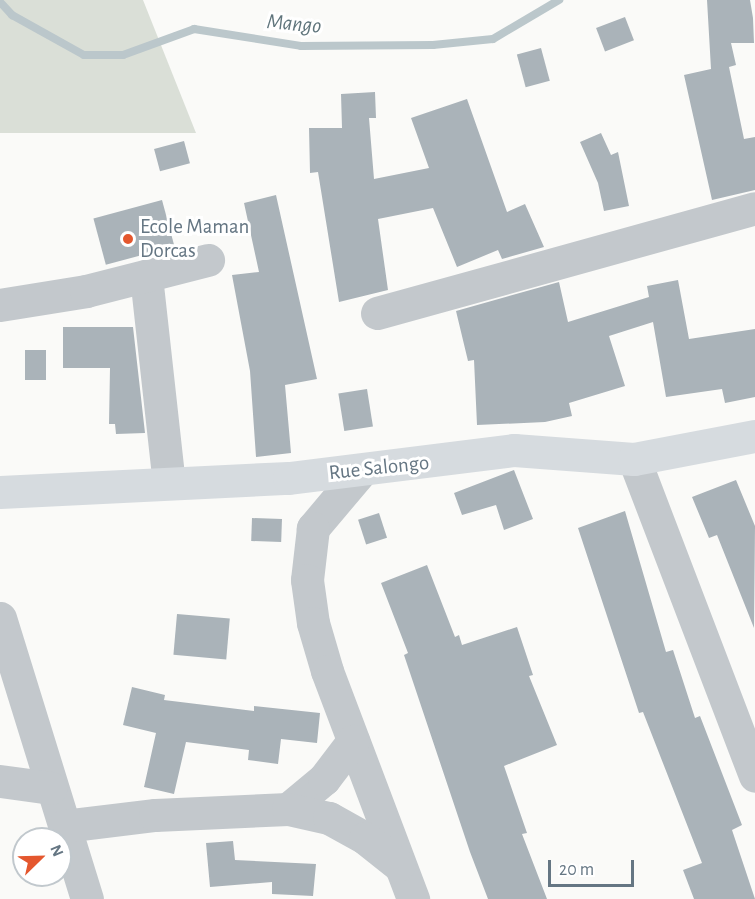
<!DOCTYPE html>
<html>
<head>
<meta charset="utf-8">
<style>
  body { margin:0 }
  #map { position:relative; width:755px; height:899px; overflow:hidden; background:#fafaf8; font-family:"Alegreya Sans",sans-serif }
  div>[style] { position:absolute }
  .green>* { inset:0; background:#dadfd7 }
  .stream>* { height:8px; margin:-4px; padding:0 4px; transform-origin:4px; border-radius:4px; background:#bbc7cb }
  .building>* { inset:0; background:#aab3b9; transform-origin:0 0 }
  .street>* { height:33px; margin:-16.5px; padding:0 16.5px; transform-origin:16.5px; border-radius:16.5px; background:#c3c8cc }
  .secondary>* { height:33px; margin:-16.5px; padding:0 16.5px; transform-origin:16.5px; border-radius:16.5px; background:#d6dbdf }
  .dots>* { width:16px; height:16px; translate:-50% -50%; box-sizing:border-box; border:3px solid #fff; border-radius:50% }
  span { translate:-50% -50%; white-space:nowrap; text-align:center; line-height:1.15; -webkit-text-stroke:6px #fff; paint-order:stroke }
  .poi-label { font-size:21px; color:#657683 }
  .left { translate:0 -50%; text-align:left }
  .street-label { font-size:21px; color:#657683 }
  .water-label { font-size:22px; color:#60757c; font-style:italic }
  .north { position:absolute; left:12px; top:827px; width:60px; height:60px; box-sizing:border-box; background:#fff; border:2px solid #c1c8cd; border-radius:50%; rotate:67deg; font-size:16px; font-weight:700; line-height:24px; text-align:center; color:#657683 }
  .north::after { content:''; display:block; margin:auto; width:21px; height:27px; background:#e4572e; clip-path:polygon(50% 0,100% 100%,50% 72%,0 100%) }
  .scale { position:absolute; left:548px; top:860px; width:86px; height:27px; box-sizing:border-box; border:3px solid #657683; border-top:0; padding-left:8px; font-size:18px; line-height:21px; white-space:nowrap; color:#657683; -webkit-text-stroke:4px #fff; paint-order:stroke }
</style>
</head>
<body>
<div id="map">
  <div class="green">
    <i style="clip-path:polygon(0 0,143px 0,196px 133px,0 133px)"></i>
  </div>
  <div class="stream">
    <i style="left:0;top:2px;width:18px;rotate:47deg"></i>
    <i style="left:12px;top:15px;width:82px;rotate:29.1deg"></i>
    <i style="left:84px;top:55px;width:39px"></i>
    <i style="left:123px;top:55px;width:76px;rotate:-20.1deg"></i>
    <i style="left:194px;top:29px;width:108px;rotate:9deg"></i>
    <i style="left:301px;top:46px;width:132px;rotate:-0.4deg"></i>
    <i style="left:433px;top:45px;width:60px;rotate:-5.7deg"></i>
    <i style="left:493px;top:39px;width:77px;rotate:-30.6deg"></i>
  </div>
  <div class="building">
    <i style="clip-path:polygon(707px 0,750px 0,753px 18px,754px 43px,731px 43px,736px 65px,729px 67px,744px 139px,755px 137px,755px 190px,712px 200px,684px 75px,711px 69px)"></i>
    <i style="left:625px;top:17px;width:25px;height:31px;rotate:69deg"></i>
    <i style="left:541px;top:48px;width:34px;height:25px;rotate:75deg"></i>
    <i style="clip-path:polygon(375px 92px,376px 118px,369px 118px,374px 179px,429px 168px,411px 118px,467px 99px,507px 212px,525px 204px,544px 247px,502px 259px,498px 250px,457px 267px,433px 208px,378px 219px,388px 290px,339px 302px,318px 172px,310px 173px,309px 128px,342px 128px,341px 94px)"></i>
    <i style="clip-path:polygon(601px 133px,611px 155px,618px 152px,629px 206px,604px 211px,598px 183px,580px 142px)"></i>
    <i style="left:184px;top:141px;width:23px;height:31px;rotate:75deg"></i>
    <i style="clip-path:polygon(276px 195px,317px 379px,285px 385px,291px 453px,256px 457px,250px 371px,232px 275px,259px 272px,244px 203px)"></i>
    <i style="left:162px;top:200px;width:48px;height:71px;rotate:75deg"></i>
    <i style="clip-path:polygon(678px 280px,689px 339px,755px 329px,755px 397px,725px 403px,722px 389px,666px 397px,653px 322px,609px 336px,625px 386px,569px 403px,572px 416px,545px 422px,477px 425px,474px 360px,468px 361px,456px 311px,559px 282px,568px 322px,649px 297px,647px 286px)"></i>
    <i style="clip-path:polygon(63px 327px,133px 327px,145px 433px,116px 434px,115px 424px,109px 424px,110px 368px,63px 368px)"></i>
    <i style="left:25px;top:350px;width:21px;height:30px"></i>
    <i style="left:367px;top:389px;width:38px;height:29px;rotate:81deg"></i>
    <i style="clip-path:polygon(514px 470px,533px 519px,504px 530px,496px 505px,462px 515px,454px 493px)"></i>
    <i style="clip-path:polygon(736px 480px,755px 526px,754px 628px,717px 535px,709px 538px,692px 497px)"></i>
    <i style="clip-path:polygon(625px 511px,666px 652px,673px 650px,695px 718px,700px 716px,742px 825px,732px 830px,755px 899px,694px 899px,683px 870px,702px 863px,643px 712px,639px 713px,578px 528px)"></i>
    <i style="left:379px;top:513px;width:26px;height:22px;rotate:72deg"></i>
    <i style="left:252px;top:518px;width:30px;height:23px;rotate:2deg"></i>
    <i style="clip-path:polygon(427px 565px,455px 637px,459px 635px,462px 645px,517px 627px,533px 675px,529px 676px,557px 745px,504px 766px,527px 833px,522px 834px,547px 899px,488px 899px,470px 852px,404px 655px,408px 653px,381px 583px)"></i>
    <i style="left:177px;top:614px;width:53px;height:41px;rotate:5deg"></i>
    <i style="clip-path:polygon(132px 687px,165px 695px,164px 700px,254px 711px,254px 706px,320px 713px,317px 743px,281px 739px,278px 764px,248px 760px,249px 750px,186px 742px,174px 794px,144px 787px,156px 733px,123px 725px)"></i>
    <i style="clip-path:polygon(233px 841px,235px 860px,316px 864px,313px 896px,272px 894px,272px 882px,210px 887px,206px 843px)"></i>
  </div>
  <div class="street">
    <i style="left:146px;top:276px;width:208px;rotate:83.7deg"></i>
    <i style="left:0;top:305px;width:87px;rotate:-9.2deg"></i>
    <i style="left:86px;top:291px;width:126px;rotate:-14.3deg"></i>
    <i style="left:377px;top:313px;width:392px;rotate:-15.5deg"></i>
    <i style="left:634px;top:459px;width:339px;rotate:69.1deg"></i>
    <i style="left:361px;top:471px;width:75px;rotate:130.1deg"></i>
    <i style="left:313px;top:528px;width:52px;rotate:96.6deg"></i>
    <i style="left:307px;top:580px;width:43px;rotate:82.1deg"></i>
    <i style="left:313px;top:623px;width:50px;rotate:73.7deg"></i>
    <i style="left:327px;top:671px;width:244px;rotate:69.3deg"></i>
    <i style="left:0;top:618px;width:294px;rotate:72.8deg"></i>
    <i style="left:0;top:781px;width:51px;rotate:7.8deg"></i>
    <i style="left:288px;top:809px;width:47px;rotate:-39.8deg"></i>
    <i style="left:324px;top:779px;width:48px;rotate:-52.7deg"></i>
    <i style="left:64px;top:826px;width:92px;rotate:-6.9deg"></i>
    <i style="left:155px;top:815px;width:133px;rotate:-2.6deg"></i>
    <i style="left:288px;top:809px;width:42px;rotate:12.4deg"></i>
    <i style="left:329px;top:818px;width:41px;rotate:29.1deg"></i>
    <i style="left:365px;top:838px;width:43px;rotate:38.5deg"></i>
  </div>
  <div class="secondary">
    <i style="left:0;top:492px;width:289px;rotate:-2.8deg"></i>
    <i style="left:289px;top:478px;width:227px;rotate:-7.1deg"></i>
    <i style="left:514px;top:450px;width:120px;rotate:4.3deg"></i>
    <i style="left:634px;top:459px;width:123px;rotate:-10.8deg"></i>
  </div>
  <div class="dots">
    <i style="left:128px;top:239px;background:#e4572e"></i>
  </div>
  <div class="poi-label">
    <span class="left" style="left:140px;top:239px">Ecole Maman<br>Dorcas</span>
  </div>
  <div class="street-label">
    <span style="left:379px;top:468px;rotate:-6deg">Rue Salongo</span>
  </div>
  <div class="water-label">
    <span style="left:294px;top:24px;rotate:5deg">Mango</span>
  </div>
  <div class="north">N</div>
  <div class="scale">20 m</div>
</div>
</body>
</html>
